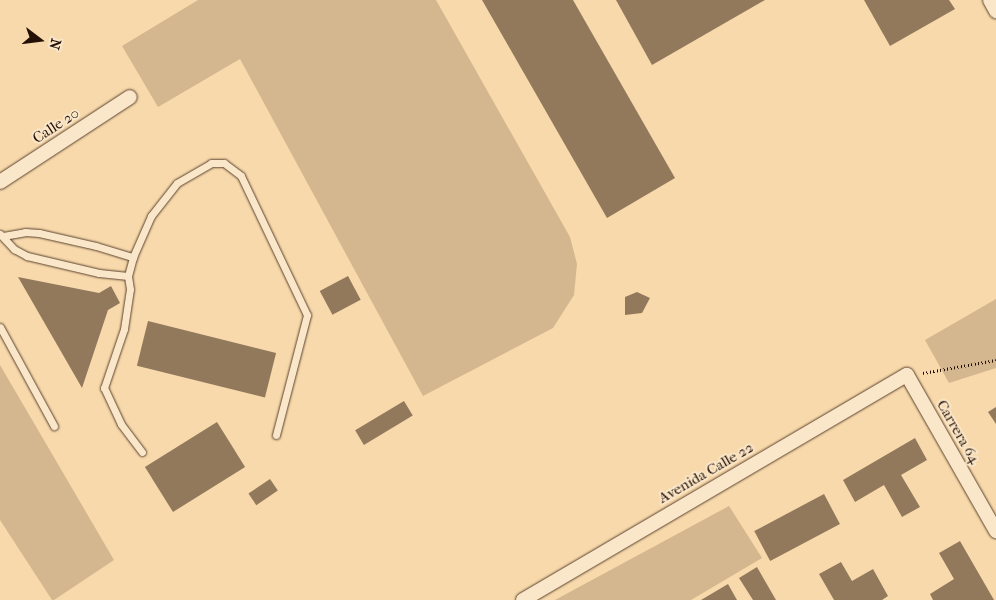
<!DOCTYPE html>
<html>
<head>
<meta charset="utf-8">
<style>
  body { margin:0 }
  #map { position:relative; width:996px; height:600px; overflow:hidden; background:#f8d9ab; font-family:"IM FELL French Canon",serif }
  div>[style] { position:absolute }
  .green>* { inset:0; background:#d4b78f }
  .building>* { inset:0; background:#93795c; transform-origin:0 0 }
  .path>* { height:3px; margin-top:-1.5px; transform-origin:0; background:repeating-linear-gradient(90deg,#251006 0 1px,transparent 0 3.5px) }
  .roads { filter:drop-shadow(0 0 1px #5a422f) drop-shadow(0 0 1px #5a422f) }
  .service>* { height:7px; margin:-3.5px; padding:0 3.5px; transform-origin:3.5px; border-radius:3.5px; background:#fae6c8 }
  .minor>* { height:14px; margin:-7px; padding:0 7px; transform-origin:7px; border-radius:7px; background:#fae6c8 }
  span { translate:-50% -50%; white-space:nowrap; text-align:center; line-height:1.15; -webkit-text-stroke:4px #fae6c8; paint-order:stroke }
  .street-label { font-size:15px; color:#251006 }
  .north { position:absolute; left:15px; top:15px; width:50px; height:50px; -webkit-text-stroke:4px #fae6c8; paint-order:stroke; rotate:105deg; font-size:14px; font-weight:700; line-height:20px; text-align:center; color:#251006 }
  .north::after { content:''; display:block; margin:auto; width:18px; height:22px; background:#251006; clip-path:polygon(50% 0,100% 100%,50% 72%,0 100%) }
</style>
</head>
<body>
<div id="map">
  <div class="green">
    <i style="clip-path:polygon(198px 0,436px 0,570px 237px,577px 264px,574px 295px,553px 328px,423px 396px,240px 59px,158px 107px,122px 46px)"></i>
    <i style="clip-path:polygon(996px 299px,996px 368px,949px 383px,925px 340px)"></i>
    <i style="clip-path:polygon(0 365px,114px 560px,54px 600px,52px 600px,0 520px)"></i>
    <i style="clip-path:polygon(729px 506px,762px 558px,691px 600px,555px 600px)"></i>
  </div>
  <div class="building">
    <i style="clip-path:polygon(482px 0,573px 0,675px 178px,607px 218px)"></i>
    <i style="clip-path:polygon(616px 0,765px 0,652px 65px)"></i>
    <i style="clip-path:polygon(864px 0,949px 0,955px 9px,890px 46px)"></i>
    <i style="left:348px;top:276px;width:27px;height:32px;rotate:62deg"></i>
    <i style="clip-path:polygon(18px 277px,99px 293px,111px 286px,120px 303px,108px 310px,82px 388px)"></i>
    <i style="clip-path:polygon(637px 292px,650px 298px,642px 313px,625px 315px,625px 297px)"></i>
    <i style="left:148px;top:321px;width:132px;height:46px;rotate:14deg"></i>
    <i style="left:404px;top:401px;width:17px;height:57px;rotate:59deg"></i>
    <i style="clip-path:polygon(996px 407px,996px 424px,988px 412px)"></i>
    <i style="left:217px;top:422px;width:53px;height:85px;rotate:58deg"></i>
    <i style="clip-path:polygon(915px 438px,927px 460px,901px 475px,920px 507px,902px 517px,884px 485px,855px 502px,843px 480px)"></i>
    <i style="left:270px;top:479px;width:14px;height:26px;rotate:56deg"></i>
    <i style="left:824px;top:494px;width:34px;height:79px;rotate:62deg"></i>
    <i style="clip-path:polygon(960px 541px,994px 600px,933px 600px,930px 594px,954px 579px,939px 553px)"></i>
    <i style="clip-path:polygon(841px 562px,852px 581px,873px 569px,888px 596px,882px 600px,834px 600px,819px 574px)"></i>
    <i style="clip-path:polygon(757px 567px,776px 600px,753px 600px,739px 578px)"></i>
    <i style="clip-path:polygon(728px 584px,737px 600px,701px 600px)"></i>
  </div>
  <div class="path">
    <i style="left:923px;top:373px;width:74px;rotate:-10.1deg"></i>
  </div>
  <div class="roads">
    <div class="service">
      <i style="left:0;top:234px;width:21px;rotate:47deg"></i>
      <i style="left:14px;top:249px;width:15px;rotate:28deg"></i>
      <i style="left:27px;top:256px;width:74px;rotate:13.3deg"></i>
      <i style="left:99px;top:273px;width:29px;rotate:6deg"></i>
      <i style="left:3px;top:236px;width:22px;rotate:-10deg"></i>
      <i style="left:25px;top:232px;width:14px;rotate:4deg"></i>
      <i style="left:39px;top:233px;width:58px;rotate:12.8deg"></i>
      <i style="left:96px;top:246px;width:39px;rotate:17deg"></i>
      <i style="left:0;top:327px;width:113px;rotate:61.4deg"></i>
      <i style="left:142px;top:452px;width:35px;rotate:-127deg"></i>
      <i style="left:121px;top:424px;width:40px;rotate:-115deg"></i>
      <i style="left:104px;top:388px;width:62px;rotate:-71.3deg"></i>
      <i style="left:124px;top:329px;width:40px;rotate:-81.5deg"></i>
      <i style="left:130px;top:289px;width:13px;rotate:-99deg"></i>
      <i style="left:128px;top:276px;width:20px;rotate:-75deg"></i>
      <i style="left:133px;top:257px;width:45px;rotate:-66.3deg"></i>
      <i style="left:151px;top:216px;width:42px;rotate:-51.8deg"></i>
      <i style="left:177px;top:183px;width:39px;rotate:-30deg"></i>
      <i style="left:211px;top:163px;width:13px"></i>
      <i style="left:224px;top:163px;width:21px;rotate:37deg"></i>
      <i style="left:241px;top:176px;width:154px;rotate:64.6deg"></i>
      <i style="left:307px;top:315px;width:124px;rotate:104.5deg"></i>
    </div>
    <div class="minor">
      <i style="left:990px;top:0;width:13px;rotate:61deg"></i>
      <i style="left:0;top:182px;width:155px;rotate:-33.2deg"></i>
      <i style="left:523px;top:600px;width:445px;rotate:-30.4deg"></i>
      <i style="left:907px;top:375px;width:180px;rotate:60.3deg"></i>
    </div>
  </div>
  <div class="street-label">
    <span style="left:56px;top:126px;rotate:-33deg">Calle 20</span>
    <span style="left:958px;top:432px;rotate:60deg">Carrera 64</span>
    <span style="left:706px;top:473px;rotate:-30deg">Avenida Calle 22</span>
  </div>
  <div class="north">N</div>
</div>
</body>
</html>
